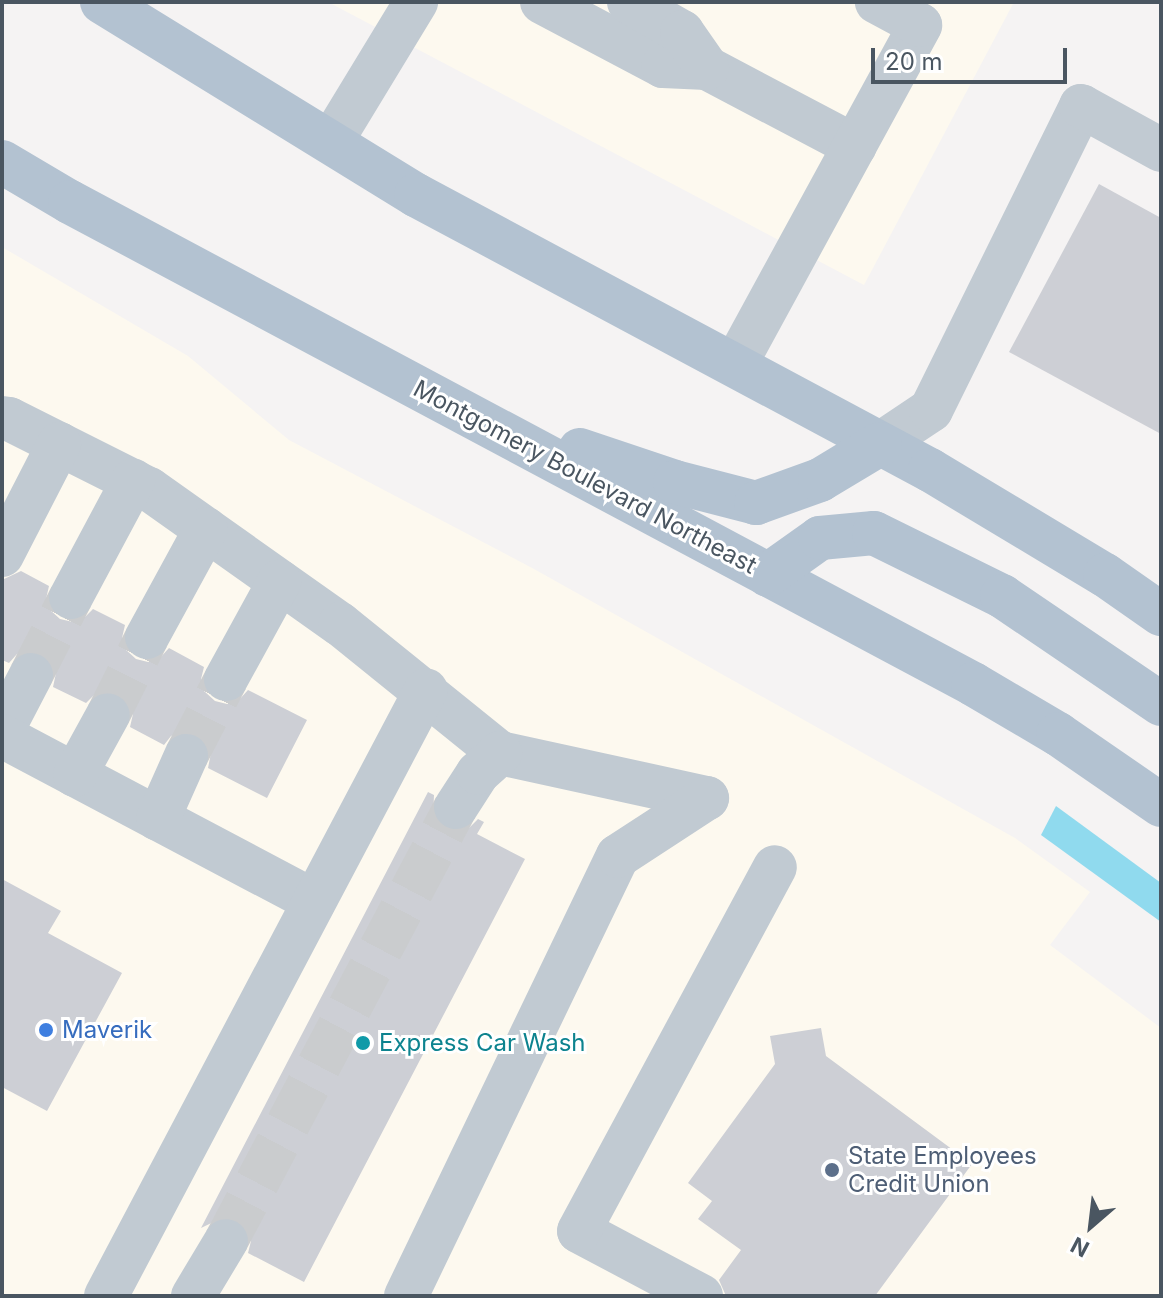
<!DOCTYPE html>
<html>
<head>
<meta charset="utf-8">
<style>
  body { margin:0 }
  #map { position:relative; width:1163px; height:1298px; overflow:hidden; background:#f5f3f3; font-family:Inter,sans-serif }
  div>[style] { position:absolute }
  .commercial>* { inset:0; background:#fdf9ef }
  .water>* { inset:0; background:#90daee }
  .building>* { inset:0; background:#cdcfd5 }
  .minor-tunnel>* { height:44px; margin-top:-22px; transform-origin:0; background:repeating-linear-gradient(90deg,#caccce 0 44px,transparent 0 66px) }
  .minor>* { height:44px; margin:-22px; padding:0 22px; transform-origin:22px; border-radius:22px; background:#c1cad2 }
  .major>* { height:44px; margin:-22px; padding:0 22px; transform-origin:22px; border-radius:22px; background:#b3c2d1 }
  .dots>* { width:22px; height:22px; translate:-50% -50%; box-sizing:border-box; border:4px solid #fff; border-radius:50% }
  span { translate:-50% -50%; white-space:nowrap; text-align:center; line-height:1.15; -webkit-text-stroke:6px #fff; paint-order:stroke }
  .street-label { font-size:24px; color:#4a5661 }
  .shop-label { font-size:24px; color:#366cbe }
  .left { translate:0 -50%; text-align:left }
  .culture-label { font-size:24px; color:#0d838f }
  .service-label { font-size:24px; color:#4e5e75 }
  .frame { position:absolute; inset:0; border:4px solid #4a5661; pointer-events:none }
  .north { position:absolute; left:1051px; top:1186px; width:80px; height:80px; -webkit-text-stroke:6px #fff; paint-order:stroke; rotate:208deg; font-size:22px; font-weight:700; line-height:32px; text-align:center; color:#4a5661 }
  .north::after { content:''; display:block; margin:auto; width:28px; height:36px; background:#4a5661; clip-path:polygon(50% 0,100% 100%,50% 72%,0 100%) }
  .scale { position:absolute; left:871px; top:48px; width:196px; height:36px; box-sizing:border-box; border:4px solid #4a5661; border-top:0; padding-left:10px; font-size:24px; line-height:28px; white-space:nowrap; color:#4a5661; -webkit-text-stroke:6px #fff; paint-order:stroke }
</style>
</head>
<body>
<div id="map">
  <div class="commercial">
    <i style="clip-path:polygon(328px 2px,1014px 2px,864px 285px)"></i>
    <i style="clip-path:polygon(2px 247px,188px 356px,289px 440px,534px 569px,1015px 838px,1090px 892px,1050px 945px,1161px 1028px,1161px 1296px,2px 1296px)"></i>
  </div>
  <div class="water">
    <i style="clip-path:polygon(1056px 806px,1161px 883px,1161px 922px,1041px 835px)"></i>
  </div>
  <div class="building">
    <i style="clip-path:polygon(1099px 184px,1161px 218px,1161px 434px,1009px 352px)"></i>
    <i style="clip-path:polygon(21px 571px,49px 586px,46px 599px,49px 609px,60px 619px,73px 622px,83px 619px,93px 609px,125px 625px,122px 638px,125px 649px,136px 659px,148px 662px,159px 659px,169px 648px,204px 667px,201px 679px,204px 691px,215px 701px,227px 704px,238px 701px,248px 690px,307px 720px,267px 798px,208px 768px,211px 753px,206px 741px,197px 734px,183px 731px,171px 736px,164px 745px,130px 727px,133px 714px,130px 703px,119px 693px,107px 690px,96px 693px,86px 703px,53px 687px,56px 673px,52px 661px,43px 653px,29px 650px,17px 654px,9px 663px,2px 660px,2px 580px)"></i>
    <i style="clip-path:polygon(428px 792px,434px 795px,433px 818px,442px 827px,454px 832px,467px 830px,478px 819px,484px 822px,477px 834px,525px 859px,304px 1282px,248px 1253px,251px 1241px,248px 1230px,238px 1219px,226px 1216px,201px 1228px)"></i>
    <i style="clip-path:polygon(2px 879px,61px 911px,48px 933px,122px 973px,47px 1111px,2px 1087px)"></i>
    <i style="clip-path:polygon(821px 1028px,826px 1056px,972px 1164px,875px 1296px,726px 1296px,719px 1280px,741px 1250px,698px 1219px,712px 1201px,688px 1183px,775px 1064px,770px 1036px)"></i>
  </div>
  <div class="minor-tunnel">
    <i style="left:31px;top:675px;width:88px;rotate:-62.9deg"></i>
    <i style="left:108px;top:715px;width:87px;rotate:-63.4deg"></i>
    <i style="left:186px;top:756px;width:87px;rotate:-62.5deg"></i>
    <i style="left:226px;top:1241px;width:491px;rotate:-62.1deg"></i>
  </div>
  <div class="minor">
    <i style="left:542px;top:2px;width:137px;rotate:27.9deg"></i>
    <i style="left:663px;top:66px;width:44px;rotate:2.6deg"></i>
    <i style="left:707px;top:68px;width:167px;rotate:27.8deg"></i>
    <i style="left:629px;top:2px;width:61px;rotate:29.5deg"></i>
    <i style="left:682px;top:32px;width:44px;rotate:55.2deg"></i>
    <i style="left:331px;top:142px;width:164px;rotate:-58.7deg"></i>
    <i style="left:735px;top:365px;width:387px;rotate:-61.4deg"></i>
    <i style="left:920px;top:25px;width:49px;rotate:-151.9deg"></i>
    <i style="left:2px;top:418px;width:7px;rotate:8deg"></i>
    <i style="left:9px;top:419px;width:157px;rotate:26.6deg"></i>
    <i style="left:149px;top:489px;width:234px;rotate:35.3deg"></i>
    <i style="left:340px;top:624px;width:206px;rotate:38.9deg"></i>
    <i style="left:500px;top:753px;width:212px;rotate:12.3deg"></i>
    <i style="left:880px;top:444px;width:61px;rotate:-33.7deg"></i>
    <i style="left:931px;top:410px;width:339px;rotate:-63.7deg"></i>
    <i style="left:1081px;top:106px;width:91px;rotate:28.8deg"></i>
    <i style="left:2px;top:555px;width:125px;rotate:-62.8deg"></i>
    <i style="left:71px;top:597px;width:132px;rotate:-61.9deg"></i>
    <i style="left:147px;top:637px;width:123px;rotate:-61.4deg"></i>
    <i style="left:226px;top:679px;width:111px;rotate:-61.3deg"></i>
    <i style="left:2px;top:731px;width:63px;rotate:-62.6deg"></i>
    <i style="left:2px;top:736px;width:353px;rotate:27.9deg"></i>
    <i style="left:75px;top:775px;width:68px;rotate:-61.2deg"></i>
    <i style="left:456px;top:807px;width:40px;rotate:-57.1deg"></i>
    <i style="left:478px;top:773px;width:30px;rotate:-42deg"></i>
    <i style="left:158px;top:819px;width:69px;rotate:-66deg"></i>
    <i style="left:106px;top:1296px;width:685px;rotate:-62.16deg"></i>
    <i style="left:193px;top:1296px;width:64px;rotate:-59deg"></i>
    <i style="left:406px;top:1296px;width:488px;rotate:-64.3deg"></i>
    <i style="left:618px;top:856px;width:106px;rotate:-33.1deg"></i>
    <i style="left:701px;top:1296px;width:138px;rotate:-152deg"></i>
    <i style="left:579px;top:1231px;width:413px;rotate:-61.7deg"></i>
  </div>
  <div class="major">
    <i style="left:102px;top:2px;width:369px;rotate:31.6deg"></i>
    <i style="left:416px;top:195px;width:583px;rotate:28.15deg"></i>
    <i style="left:930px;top:470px;width:204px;rotate:31deg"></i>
    <i style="left:1105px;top:575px;width:68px;rotate:34.9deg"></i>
    <i style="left:2px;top:162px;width:79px;rotate:30.5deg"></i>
    <i style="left:70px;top:202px;width:1024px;rotate:28.09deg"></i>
    <i style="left:973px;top:684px;width:99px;rotate:30.5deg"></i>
    <i style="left:1058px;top:734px;width:125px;rotate:34.6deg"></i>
    <i style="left:580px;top:450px;width:100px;rotate:18.6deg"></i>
    <i style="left:675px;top:482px;width:84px;rotate:14.5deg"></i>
    <i style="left:756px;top:503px;width:68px;rotate:-19.8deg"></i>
    <i style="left:820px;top:480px;width:70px;rotate:-31deg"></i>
    <i style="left:768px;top:575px;width:64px;rotate:-35.4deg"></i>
    <i style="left:820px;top:538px;width:54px;rotate:-5.3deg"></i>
    <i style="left:874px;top:533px;width:143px;rotate:26.2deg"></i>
    <i style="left:1002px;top:596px;width:192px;rotate:34.2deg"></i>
  </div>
  <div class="dots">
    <i style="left:46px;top:1030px;background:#3f7fe0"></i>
    <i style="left:363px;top:1043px;background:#0f9aa8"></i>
    <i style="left:832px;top:1170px;background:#5c6f8a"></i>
  </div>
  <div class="street-label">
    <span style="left:585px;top:477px;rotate:28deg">Montgomery Boulevard Northeast</span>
  </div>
  <div class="shop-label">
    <span class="left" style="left:62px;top:1030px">Maverik</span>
  </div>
  <div class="culture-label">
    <span class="left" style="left:379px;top:1043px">Express Car Wash</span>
  </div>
  <div class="service-label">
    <span class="left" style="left:848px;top:1170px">State Employees<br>Credit Union</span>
  </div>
  <div class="frame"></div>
  <div class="north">N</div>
  <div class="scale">20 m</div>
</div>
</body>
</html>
